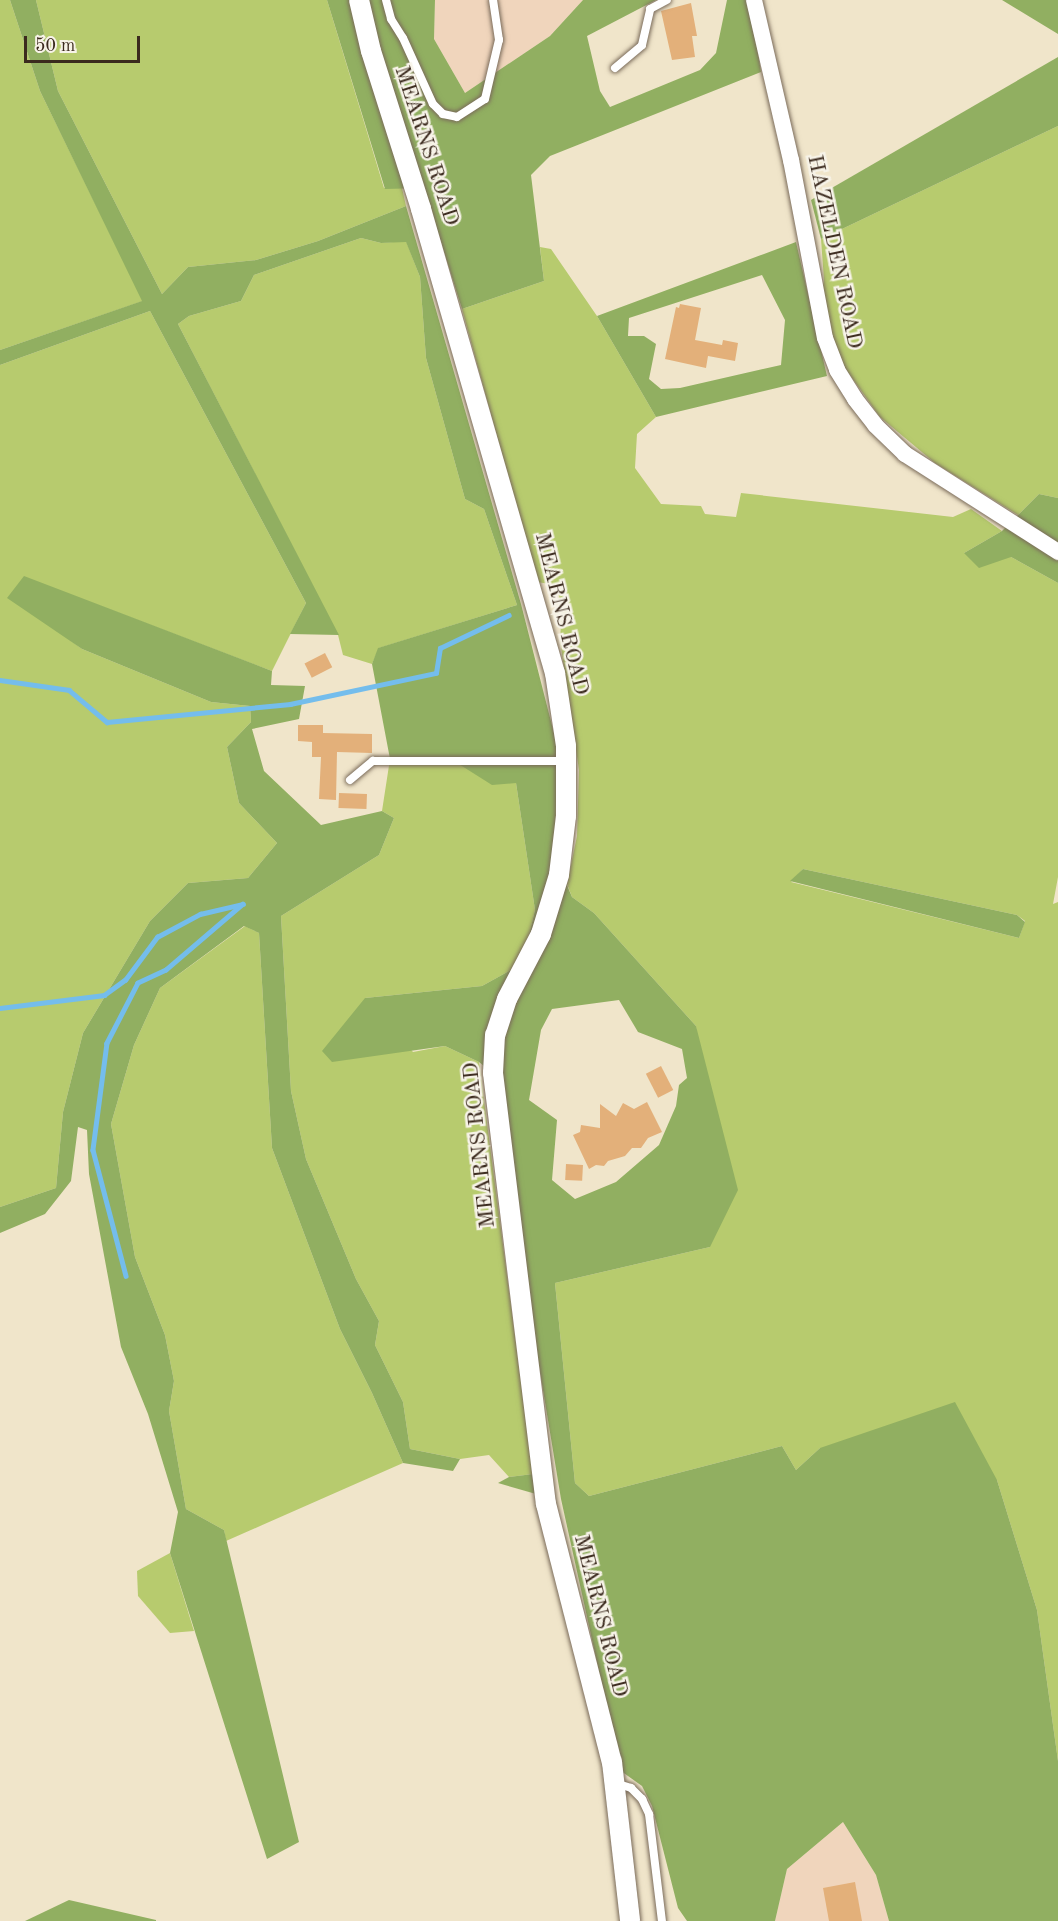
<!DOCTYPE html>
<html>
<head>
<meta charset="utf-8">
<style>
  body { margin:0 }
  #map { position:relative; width:1058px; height:1921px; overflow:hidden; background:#f0e5ca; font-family:"Old Standard TT",serif }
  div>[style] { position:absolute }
  .built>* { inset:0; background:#f0d5bc }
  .green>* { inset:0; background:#b7cb6e }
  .forest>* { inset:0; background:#91af61 }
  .stream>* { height:4.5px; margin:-2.25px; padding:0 2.25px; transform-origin:2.25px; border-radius:2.25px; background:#74bdec }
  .building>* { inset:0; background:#e3b07a; transform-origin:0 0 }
  .roads { filter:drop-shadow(0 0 2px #7a6b5a) drop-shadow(0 0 2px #7a6b5a) }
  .service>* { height:8px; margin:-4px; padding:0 4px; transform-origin:4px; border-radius:4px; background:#fff }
  .minor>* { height:16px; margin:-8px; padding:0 8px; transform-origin:8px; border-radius:8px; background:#fff }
  .tertiary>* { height:20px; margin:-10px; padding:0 10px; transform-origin:10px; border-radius:10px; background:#fff }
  span { translate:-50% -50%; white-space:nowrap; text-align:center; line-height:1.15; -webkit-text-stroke:5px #f7f3e8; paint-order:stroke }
  .street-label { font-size:22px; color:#3b2a1e }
  .scale { position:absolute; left:24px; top:36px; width:116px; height:27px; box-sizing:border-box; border:3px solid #3b2a1e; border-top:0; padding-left:8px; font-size:18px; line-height:21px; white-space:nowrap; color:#3b2a1e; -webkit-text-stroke:4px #f7f3e8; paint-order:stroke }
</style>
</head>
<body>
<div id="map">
  <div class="built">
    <i style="clip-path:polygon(435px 0,583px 0,550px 36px,465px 93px,434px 39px)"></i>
    <i style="clip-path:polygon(843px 1822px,876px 1875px,889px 1921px,775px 1921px,787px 1869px)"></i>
  </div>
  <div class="green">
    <i style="clip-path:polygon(0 0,10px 0,40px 91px,143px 301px,0 350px)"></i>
    <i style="clip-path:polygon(36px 0,327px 0,384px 188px,402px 188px,406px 206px,318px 241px,256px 260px,188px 267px,162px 294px,58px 91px)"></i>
    <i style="clip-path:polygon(1058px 126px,1058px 498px,1039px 494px,1018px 515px,935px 463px,880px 417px,840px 361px,821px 302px,824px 280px,821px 239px)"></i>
    <i style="clip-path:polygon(361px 238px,381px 243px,406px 241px,420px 277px,426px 358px,465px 499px,484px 509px,517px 605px,379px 648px,372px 664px,343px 655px,338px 635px,178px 324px,189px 316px,241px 301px,254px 275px)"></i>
    <i style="clip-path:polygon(evenodd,540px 247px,551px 249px,597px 316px,656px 417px,637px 434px,635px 468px,661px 504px,701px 506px,705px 514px,736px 517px,741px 493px,953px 517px,971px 509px,1002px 531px,964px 553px,1011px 557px,1058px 583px,1058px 877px,1053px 904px,1058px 902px,1058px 1761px,1037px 1610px,997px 1480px,820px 1448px,796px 1470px,782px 1446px,589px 1496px,575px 1483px,555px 1283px,710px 1247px,696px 1026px,594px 913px,572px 897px,567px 884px,577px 836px,579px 770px,560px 640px,562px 607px,556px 585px,537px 582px,462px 309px,544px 281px,540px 247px,803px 869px,1017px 915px,1025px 921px,1019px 938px,791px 882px,803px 869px)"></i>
    <i style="clip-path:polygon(150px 311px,306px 603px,272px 671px,24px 577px,47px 623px,82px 649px,211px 702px,250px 706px,251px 722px,227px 747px,239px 803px,277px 843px,248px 878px,188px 883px,150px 921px,83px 1033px,63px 1112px,56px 1188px,0 1207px,0 365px)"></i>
    <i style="clip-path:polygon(390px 759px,454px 761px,516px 783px,535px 910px,522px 964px,482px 986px,365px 998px,413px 1052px,445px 1046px,479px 1062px,533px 1474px,509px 1477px,489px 1455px,460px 1459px,410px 1449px,403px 1402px,375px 1345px,379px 1321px,356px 1279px,306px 1159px,291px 1091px,281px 916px,379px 855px,394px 818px,382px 811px)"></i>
    <i style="clip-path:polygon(245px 926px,259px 933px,272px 1148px,340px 1329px,372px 1393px,403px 1463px,226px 1541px,224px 1530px,186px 1509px,169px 1411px,174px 1381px,165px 1335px,135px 1257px,111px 1124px,134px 1045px,160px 988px)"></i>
    <i style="clip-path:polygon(170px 1553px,194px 1631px,170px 1633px,138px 1596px,137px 1571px)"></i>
  </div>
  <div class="forest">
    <i style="clip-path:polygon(evenodd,10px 0,36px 0,58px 91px,162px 294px,188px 267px,256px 260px,318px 241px,406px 206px,521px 604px,557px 745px,555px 857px,572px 897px,594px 913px,696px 1026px,738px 1190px,710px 1247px,555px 1283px,575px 1483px,589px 1496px,782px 1446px,796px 1470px,820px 1448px,955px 1402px,997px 1480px,1037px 1610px,1058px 1761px,1058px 1921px,889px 1921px,876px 1875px,843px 1822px,787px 1869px,775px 1921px,687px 1921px,678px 1908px,652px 1806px,642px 1786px,621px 1771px,561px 1499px,524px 1275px,501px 1080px,479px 1062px,445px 1046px,332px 1062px,322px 1051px,365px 998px,482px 986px,522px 964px,535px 910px,516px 783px,492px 785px,454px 761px,390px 759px,372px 664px,378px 648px,517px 605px,484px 509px,465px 499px,426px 358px,420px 277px,406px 242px,381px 243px,361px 238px,254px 275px,241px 301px,189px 316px,178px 324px,339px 635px,290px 634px,306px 603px,150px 311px,0 365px,0 350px,142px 301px,40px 91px,10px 0,619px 1000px,638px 1032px,682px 1049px,687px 1078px,679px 1085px,676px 1106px,659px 1145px,616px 1182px,575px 1199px,552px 1180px,557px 1120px,529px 1100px,541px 1030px,552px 1009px,619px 1000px)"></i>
    <i style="clip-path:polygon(327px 0,435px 0,434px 39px,465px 93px,550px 36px,583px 0,656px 0,587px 36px,600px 91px,610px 107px,700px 70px,716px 53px,727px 0,750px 0,761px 72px,550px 156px,531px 175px,544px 281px,462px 309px,424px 188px,385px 189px)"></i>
    <i style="clip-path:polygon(1002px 0,1058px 0,1058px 35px,1058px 34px)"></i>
    <i style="clip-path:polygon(1058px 57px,1058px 126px,821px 239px,811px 200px)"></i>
    <i style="clip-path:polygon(evenodd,796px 242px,827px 376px,656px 417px,597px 316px,796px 242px,762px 275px,785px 320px,781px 365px,680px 388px,661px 389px,649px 379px,656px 344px,644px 336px,628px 336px,629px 318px,762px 275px)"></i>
    <i style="clip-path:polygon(1039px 494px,1058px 498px,1058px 583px,1011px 557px,979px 568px,964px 553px,1002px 531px)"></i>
    <i style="clip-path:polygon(24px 576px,272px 671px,271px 685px,305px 686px,299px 719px,252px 729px,264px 771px,321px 825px,382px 811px,394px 818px,379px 855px,281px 916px,291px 1091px,306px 1159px,356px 1279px,379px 1321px,375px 1345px,403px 1402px,410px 1449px,460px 1459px,453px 1471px,403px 1463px,372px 1393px,340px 1329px,272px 1148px,259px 933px,244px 926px,160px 988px,134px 1045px,111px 1124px,135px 1257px,165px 1335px,174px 1381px,169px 1411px,186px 1509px,224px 1530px,299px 1842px,267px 1859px,170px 1553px,178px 1512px,148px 1414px,121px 1347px,89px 1174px,87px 1130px,78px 1127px,71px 1181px,45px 1214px,0 1233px,0 1207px,56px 1188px,63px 1112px,83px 1033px,150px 921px,188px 883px,248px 878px,277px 843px,239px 803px,227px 747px,251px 722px,250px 706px,211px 702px,82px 649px,7px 598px)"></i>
    <i style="clip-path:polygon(803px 869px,1017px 915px,1025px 922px,1019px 938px,790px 881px)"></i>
    <i style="clip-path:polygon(533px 1474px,536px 1494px,498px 1483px,509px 1477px)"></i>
    <i style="clip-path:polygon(69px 1900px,156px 1920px,156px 1921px,25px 1921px)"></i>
  </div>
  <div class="stream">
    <i style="left:0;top:680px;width:70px;rotate:8.2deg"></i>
    <i style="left:69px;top:690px;width:50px;rotate:40.1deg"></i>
    <i style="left:107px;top:722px;width:184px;rotate:-5.6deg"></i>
    <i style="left:290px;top:704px;width:149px;rotate:-12deg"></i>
    <i style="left:436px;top:673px;width:25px;rotate:-81deg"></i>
    <i style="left:440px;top:648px;width:76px;rotate:-25.6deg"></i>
    <i style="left:0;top:1008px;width:105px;rotate:-7.1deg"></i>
    <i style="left:104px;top:995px;width:26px;rotate:-36deg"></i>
    <i style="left:125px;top:980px;width:54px;rotate:-53.3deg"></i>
    <i style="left:157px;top:937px;width:49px;rotate:-28.1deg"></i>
    <i style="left:200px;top:914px;width:44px;rotate:-13.1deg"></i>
    <i style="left:243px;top:904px;width:101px;rotate:139.4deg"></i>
    <i style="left:166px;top:970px;width:31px;rotate:155deg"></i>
    <i style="left:138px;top:983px;width:68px;rotate:117.3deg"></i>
    <i style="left:107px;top:1043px;width:108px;rotate:97.5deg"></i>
    <i style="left:93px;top:1150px;width:130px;rotate:75.3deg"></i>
  </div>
  <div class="building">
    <i style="clip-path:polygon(691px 3px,697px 36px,692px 36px,695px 57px,672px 60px,661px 11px)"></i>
    <i style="clip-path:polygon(680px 304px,701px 308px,695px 340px,722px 345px,723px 340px,738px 343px,735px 361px,708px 356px,706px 368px,665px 359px,676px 307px,679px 308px)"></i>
    <i style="left:325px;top:653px;width:16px;height:23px;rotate:63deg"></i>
    <i style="clip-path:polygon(298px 725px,323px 725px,323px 733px,372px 734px,372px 753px,337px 752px,336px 800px,319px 799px,321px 757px,312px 757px,312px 742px,298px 741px)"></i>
    <i style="left:339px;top:793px;width:28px;height:15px;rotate:2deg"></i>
    <i style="left:661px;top:1066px;width:27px;height:17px;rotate:63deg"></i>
    <i style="clip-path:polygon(647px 1102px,662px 1132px,648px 1138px,641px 1148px,632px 1148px,625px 1156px,608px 1161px,604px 1166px,596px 1165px,589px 1169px,573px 1135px,580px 1132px,581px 1125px,600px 1128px,600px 1104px,616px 1116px,623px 1103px,634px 1109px)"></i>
    <i style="left:566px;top:1164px;width:17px;height:16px;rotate:3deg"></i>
    <i style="clip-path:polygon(855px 1882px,862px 1921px,829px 1921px,823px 1888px)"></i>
  </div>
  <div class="roads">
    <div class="service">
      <i style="left:386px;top:0;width:20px;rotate:75deg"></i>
      <i style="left:391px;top:19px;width:22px;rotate:58deg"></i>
      <i style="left:403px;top:38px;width:72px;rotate:65.6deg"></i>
      <i style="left:433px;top:104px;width:14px;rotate:45deg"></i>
      <i style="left:443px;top:114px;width:14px;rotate:12deg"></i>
      <i style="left:457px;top:117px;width:33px;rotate:-33deg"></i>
      <i style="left:485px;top:99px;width:61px;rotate:-76.7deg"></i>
      <i style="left:499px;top:40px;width:40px;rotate:-98.5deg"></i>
      <i style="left:615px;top:68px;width:35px;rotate:-40deg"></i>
      <i style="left:642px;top:45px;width:37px;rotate:-77deg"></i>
      <i style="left:650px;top:9px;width:19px;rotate:-28deg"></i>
      <i style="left:350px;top:780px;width:30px;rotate:-40deg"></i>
      <i style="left:373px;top:761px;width:193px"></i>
      <i style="left:615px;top:1783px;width:17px;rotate:17deg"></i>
      <i style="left:631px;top:1788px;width:16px;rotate:45deg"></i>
      <i style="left:642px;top:1799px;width:17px;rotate:65deg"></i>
      <i style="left:649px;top:1814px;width:108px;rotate:83.1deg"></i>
    </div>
    <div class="minor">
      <i style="left:754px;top:0;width:164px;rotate:77deg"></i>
      <i style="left:791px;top:160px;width:181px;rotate:79.2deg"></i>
      <i style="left:825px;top:338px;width:34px;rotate:69deg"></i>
      <i style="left:837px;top:370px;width:34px;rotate:58deg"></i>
      <i style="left:855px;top:399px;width:33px;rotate:52deg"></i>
      <i style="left:875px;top:425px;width:42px;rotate:44deg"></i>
      <i style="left:905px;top:454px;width:182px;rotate:32.6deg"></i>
    </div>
    <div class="tertiary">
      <i style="left:359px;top:0;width:52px;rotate:76.8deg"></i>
      <i style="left:371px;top:51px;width:166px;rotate:72.4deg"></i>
      <i style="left:421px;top:209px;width:483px;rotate:73.9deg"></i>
      <i style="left:555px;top:673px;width:74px;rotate:81.4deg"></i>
      <i style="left:566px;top:746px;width:70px;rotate:90deg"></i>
      <i style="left:566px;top:816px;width:59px;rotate:96.8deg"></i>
      <i style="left:559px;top:875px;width:62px;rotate:107deg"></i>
      <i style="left:541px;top:934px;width:73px;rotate:117.6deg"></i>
      <i style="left:507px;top:999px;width:38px;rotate:108deg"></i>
      <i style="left:495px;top:1035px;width:38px;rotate:93deg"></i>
      <i style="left:493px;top:1073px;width:434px;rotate:83deg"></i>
      <i style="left:546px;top:1504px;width:266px;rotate:75.7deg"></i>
      <i style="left:612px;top:1762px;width:160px;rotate:83.5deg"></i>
    </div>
  </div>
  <div class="street-label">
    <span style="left:426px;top:146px;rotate:72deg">MEARNS ROAD</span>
    <span style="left:834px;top:252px;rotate:78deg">HAZELDEN ROAD</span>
    <span style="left:561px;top:614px;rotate:76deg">MEARNS ROAD</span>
    <span style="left:480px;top:1145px;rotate:-96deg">MEARNS ROAD</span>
    <span style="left:600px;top:1616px;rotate:76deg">MEARNS ROAD</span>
  </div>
  <div class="scale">50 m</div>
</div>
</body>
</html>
